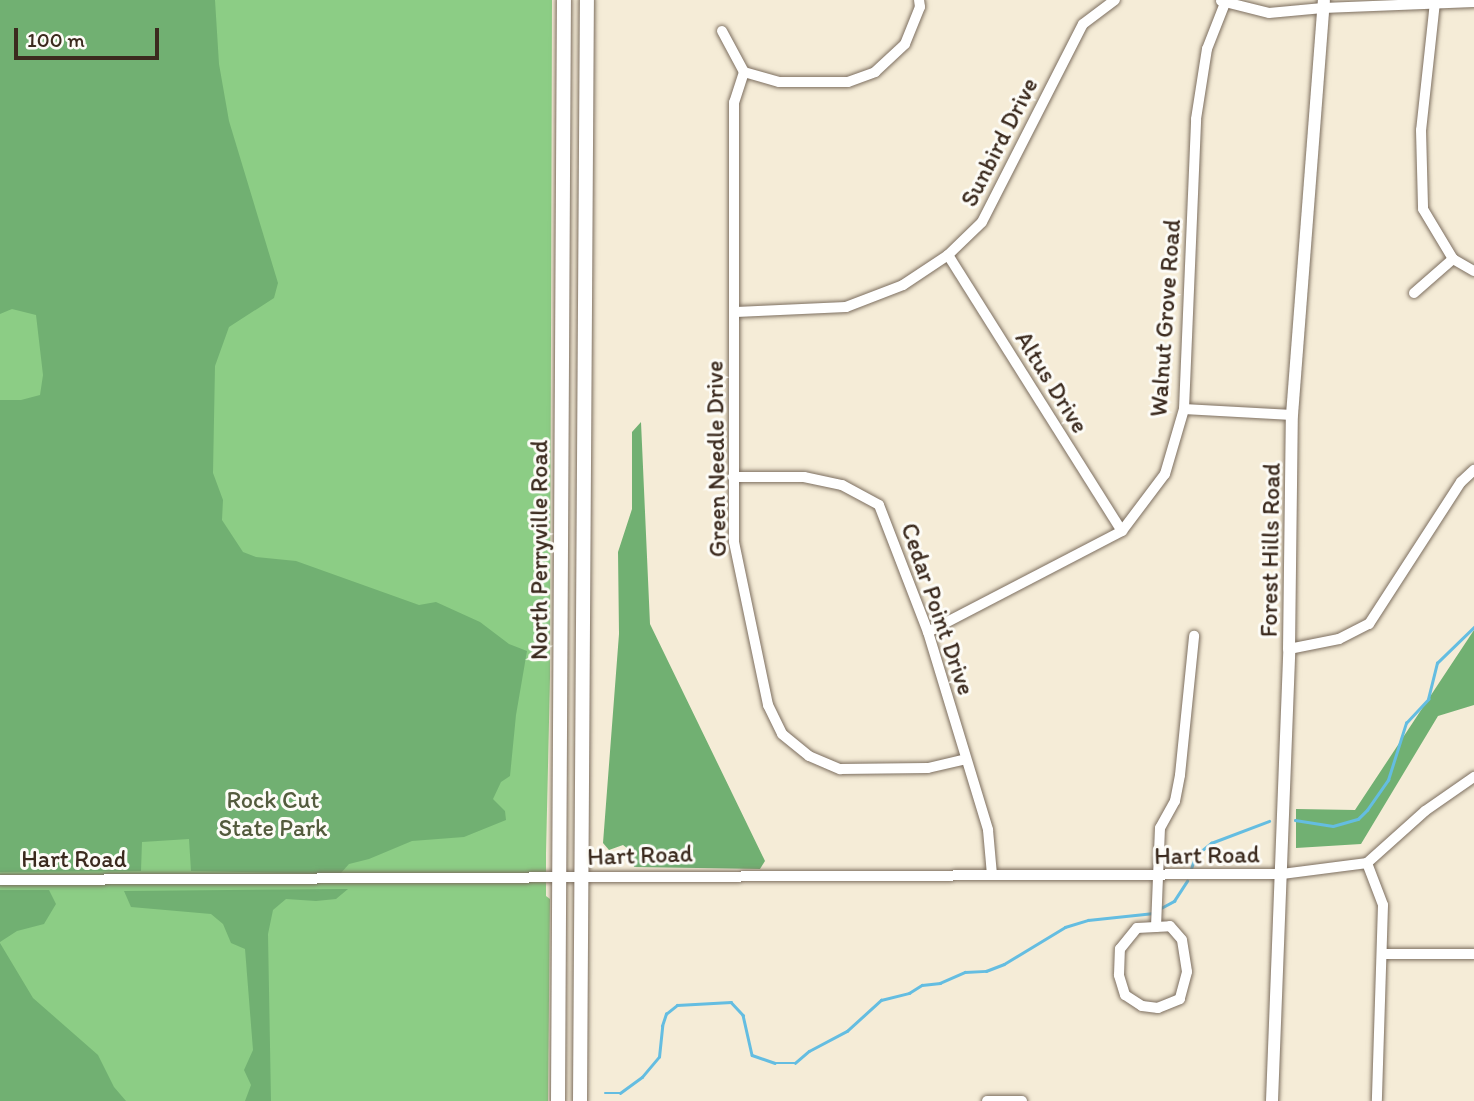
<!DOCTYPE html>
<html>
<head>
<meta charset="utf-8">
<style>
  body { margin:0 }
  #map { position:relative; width:1474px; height:1101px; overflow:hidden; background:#f5ecd7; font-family:Itim,sans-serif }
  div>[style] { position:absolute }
  .green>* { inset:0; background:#8ccd85 }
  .forest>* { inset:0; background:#71b072 }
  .stream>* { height:2.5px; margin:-1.25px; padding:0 1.25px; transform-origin:1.25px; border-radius:1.25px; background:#64bde1 }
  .roads { filter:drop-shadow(0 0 2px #7c6e5f) drop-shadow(0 0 2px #7c6e5f) }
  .minor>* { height:10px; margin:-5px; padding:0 5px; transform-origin:5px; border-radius:5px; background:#fff }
  .tertiary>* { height:12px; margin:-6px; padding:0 6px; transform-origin:6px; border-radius:6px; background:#fff }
  .secondary>* { height:14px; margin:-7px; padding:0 7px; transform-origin:7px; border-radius:7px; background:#fff }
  span { translate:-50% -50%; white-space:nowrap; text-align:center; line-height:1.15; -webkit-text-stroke:6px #fdfcf7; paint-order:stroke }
  .street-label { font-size:24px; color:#3b2a1e }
  .park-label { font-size:24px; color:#535b3d }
  .scale { position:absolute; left:14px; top:28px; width:145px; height:32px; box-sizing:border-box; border:4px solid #3b2a1e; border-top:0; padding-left:9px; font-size:21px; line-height:24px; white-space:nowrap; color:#3b2a1e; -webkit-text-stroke:5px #fdfcf7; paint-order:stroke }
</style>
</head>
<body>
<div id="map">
  <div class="green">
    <i style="clip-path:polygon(0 0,552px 0,550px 678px,546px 854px,546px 896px,550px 899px,548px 1101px,0 1101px)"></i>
  </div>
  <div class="forest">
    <i style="clip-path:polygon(0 0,215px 0,219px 64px,229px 121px,278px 283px,274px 298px,229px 327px,215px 366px,213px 473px,223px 500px,222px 520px,243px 552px,256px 557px,296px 561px,419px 605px,436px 602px,480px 622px,509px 644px,527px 651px,516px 715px,510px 776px,501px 782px,493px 799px,505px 811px,506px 820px,464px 837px,412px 841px,369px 859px,349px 864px,340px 874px,191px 871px,189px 839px,142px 842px,141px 871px,0 872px,0 400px,21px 400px,40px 395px,43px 375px,36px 315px,12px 309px,0 314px)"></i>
    <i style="clip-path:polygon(641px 422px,650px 624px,765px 861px,760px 869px,634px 867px,632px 852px,623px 845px,609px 850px,603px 843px,619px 634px,618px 552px,632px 509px,632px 432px)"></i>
    <i style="clip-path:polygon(1474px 630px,1474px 705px,1438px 716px,1361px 844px,1296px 848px,1296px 809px,1355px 810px)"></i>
    <i style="clip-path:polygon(348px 889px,336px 899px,316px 901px,286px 899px,273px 910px,268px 934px,271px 1101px,245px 1101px,251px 1085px,244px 1070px,253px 1050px,245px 949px,231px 943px,223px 924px,211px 914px,131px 907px,124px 891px)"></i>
    <i style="clip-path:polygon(0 890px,49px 890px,56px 904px,44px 924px,17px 931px,0 942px)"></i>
    <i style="clip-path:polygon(0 943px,33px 998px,98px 1055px,114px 1087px,126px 1101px,0 1101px)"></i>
  </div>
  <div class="stream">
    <i style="left:1295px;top:820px;width:38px;rotate:9deg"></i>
    <i style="left:1333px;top:826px;width:26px;rotate:-16deg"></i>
    <i style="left:1358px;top:819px;width:13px;rotate:-45deg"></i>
    <i style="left:1367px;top:810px;width:37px;rotate:-55deg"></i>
    <i style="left:1388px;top:780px;width:60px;rotate:-72.5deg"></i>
    <i style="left:1406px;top:723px;width:33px;rotate:-47deg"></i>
    <i style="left:1428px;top:699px;width:37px;rotate:-76deg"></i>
    <i style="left:1437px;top:663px;width:52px;rotate:-44.2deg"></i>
    <i style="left:1191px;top:869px;width:14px;rotate:-73deg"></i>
    <i style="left:1195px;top:856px;width:21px;rotate:-39deg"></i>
    <i style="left:1211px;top:843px;width:62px;rotate:-20.8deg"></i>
    <i style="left:1161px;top:908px;width:15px;rotate:-28deg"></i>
    <i style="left:1174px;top:901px;width:24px;rotate:-57deg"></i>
    <i style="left:605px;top:1093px;width:15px"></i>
    <i style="left:620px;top:1093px;width:27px;rotate:-36deg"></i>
    <i style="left:642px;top:1077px;width:26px;rotate:-50deg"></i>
    <i style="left:659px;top:1057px;width:31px;rotate:-84deg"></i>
    <i style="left:662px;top:1026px;width:13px;rotate:-72deg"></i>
    <i style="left:666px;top:1014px;width:14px;rotate:-39deg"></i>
    <i style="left:677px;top:1005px;width:54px;rotate:-3.2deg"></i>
    <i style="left:731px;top:1002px;width:18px;rotate:47deg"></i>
    <i style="left:743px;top:1015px;width:41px;rotate:77.3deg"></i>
    <i style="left:752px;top:1055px;width:24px;rotate:19deg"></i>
    <i style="left:775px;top:1063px;width:20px"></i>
    <i style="left:795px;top:1063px;width:18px;rotate:-41deg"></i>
    <i style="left:809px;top:1051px;width:43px;rotate:-27.8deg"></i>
    <i style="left:847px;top:1031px;width:46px;rotate:-42.4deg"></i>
    <i style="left:881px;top:1000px;width:29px;rotate:-14deg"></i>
    <i style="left:909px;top:993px;width:15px;rotate:-32deg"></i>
    <i style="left:922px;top:985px;width:18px;rotate:-6deg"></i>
    <i style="left:940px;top:983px;width:27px;rotate:-24deg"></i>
    <i style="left:965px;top:972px;width:21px;rotate:-3deg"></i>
    <i style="left:986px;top:971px;width:19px;rotate:-21deg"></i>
    <i style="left:1004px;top:964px;width:71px;rotate:-31.2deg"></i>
    <i style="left:1065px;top:927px;width:24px;rotate:-17deg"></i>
    <i style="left:1088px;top:920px;width:66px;rotate:-6.1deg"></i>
  </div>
  <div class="roads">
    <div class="minor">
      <i style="left:1221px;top:1px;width:49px;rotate:14deg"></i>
      <i style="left:1269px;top:13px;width:54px;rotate:-5.3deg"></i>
      <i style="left:1323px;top:8px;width:151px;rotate:-2.3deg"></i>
      <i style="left:1435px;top:2px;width:129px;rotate:96.2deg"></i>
      <i style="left:1421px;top:130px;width:79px;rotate:88.5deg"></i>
      <i style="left:1423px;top:209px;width:58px;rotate:59deg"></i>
      <i style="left:1453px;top:259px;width:24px;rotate:30deg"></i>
      <i style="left:722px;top:31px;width:47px;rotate:61.8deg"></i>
      <i style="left:744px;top:72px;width:32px;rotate:108deg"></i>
      <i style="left:734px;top:102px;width:440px;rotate:90deg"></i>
      <i style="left:734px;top:542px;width:167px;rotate:78.2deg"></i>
      <i style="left:768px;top:705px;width:32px;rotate:64deg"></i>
      <i style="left:782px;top:734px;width:35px;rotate:39deg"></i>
      <i style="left:809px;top:756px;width:34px;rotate:23deg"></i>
      <i style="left:840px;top:769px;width:88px;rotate:-0.7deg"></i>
      <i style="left:928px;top:768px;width:39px;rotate:-13deg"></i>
      <i style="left:744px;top:72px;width:36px;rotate:16deg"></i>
      <i style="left:779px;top:82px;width:69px"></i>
      <i style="left:848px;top:82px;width:29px;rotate:-20deg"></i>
      <i style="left:875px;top:72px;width:41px;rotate:-43deg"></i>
      <i style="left:905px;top:44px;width:40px;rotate:-68deg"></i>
      <i style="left:920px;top:7px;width:7px;rotate:-98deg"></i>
      <i style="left:948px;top:255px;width:326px;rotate:57.8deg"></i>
      <i style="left:1414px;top:293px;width:52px;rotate:-41.1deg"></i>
      <i style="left:736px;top:312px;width:110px;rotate:-2.6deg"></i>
      <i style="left:846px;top:307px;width:61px;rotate:-21.1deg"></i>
      <i style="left:903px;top:285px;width:54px;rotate:-33.7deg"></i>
      <i style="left:948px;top:255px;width:47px;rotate:-44.1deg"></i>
      <i style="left:982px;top:222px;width:222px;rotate:-63deg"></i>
      <i style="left:1083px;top:24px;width:40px;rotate:-37deg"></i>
      <i style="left:1184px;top:409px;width:108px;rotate:3.2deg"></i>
      <i style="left:733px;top:477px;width:71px"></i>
      <i style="left:804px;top:477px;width:39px;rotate:12deg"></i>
      <i style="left:842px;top:485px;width:42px;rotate:28.4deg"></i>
      <i style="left:879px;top:505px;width:136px;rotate:68.9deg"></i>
      <i style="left:928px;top:632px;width:207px;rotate:73.1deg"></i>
      <i style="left:988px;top:830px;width:45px;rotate:84.9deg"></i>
      <i style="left:928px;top:632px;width:219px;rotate:-27.5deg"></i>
      <i style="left:1122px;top:531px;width:71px;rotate:-53deg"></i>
      <i style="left:1165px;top:474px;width:68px;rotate:-73.7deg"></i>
      <i style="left:1184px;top:409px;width:290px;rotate:-87.6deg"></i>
      <i style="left:1196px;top:119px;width:71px;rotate:-81.1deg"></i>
      <i style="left:1207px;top:49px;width:49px;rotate:-68.6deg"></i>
      <i style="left:1289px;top:649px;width:51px;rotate:-11.3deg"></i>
      <i style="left:1339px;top:639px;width:34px;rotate:-27deg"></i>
      <i style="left:1369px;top:624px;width:169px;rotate:-57.1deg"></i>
      <i style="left:1461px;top:482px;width:18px;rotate:-43deg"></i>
      <i style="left:1367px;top:863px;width:45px;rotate:69.1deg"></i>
      <i style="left:1383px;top:905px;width:196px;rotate:91.8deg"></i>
      <i style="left:0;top:880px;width:1282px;rotate:-0.27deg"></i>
      <i style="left:1282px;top:874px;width:86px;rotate:-7.4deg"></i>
      <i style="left:1367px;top:863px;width:78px;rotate:-41.9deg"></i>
      <i style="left:1425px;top:811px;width:60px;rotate:-34.8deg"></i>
      <i style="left:1170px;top:926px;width:18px;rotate:49deg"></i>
      <i style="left:1182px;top:940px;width:32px;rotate:81deg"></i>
      <i style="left:1187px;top:972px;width:28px;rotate:105deg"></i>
      <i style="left:1180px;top:999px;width:24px;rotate:158deg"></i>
      <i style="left:1158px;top:1008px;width:16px;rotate:-173deg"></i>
      <i style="left:1142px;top:1006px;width:20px;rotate:-147deg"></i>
      <i style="left:1125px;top:995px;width:21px;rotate:-107deg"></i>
      <i style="left:1119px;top:975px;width:26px;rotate:-88deg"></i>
      <i style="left:1120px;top:949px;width:27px;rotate:-51deg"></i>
      <i style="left:1137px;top:928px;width:33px;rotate:-3deg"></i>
      <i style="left:1156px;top:927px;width:99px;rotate:-87.7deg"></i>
      <i style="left:1160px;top:828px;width:31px;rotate:-61deg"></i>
      <i style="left:1175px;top:801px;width:26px;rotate:-79deg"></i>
      <i style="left:1180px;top:775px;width:140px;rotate:-84.2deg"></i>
      <i style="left:1384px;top:954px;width:90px"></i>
      <i style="left:987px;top:1101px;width:35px"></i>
    </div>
    <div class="tertiary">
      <i style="left:1272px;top:1101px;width:452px;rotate:-87.8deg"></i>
      <i style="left:1289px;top:649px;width:234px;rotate:-89.3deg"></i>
      <i style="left:1292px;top:415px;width:416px;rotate:-85.6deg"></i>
    </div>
    <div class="secondary">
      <i style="left:558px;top:1101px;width:1101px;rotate:-89.69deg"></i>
      <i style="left:580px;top:1101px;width:1101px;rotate:-89.64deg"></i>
    </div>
  </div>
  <div class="street-label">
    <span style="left:999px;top:142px;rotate:-63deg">Sunbird Drive</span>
    <span style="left:1165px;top:318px;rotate:-86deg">Walnut Grove Road</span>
    <span style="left:1052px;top:382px;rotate:58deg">Altus Drive</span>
    <span style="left:716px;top:459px;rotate:-91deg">Green Needle Drive</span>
    <span style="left:539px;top:550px;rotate:-90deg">North Perryville Road</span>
    <span style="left:1270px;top:550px;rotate:-89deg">Forest Hills Road</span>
    <span style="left:938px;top:609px;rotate:71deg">Cedar Point Drive</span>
    <span style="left:640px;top:855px;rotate:-2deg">Hart Road</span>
    <span style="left:1207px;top:855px;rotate:-1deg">Hart Road</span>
    <span style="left:74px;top:859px">Hart Road</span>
  </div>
  <div class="park-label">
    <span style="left:273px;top:814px">Rock Cut<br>State Park</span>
  </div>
  <div class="scale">100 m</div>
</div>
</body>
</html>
